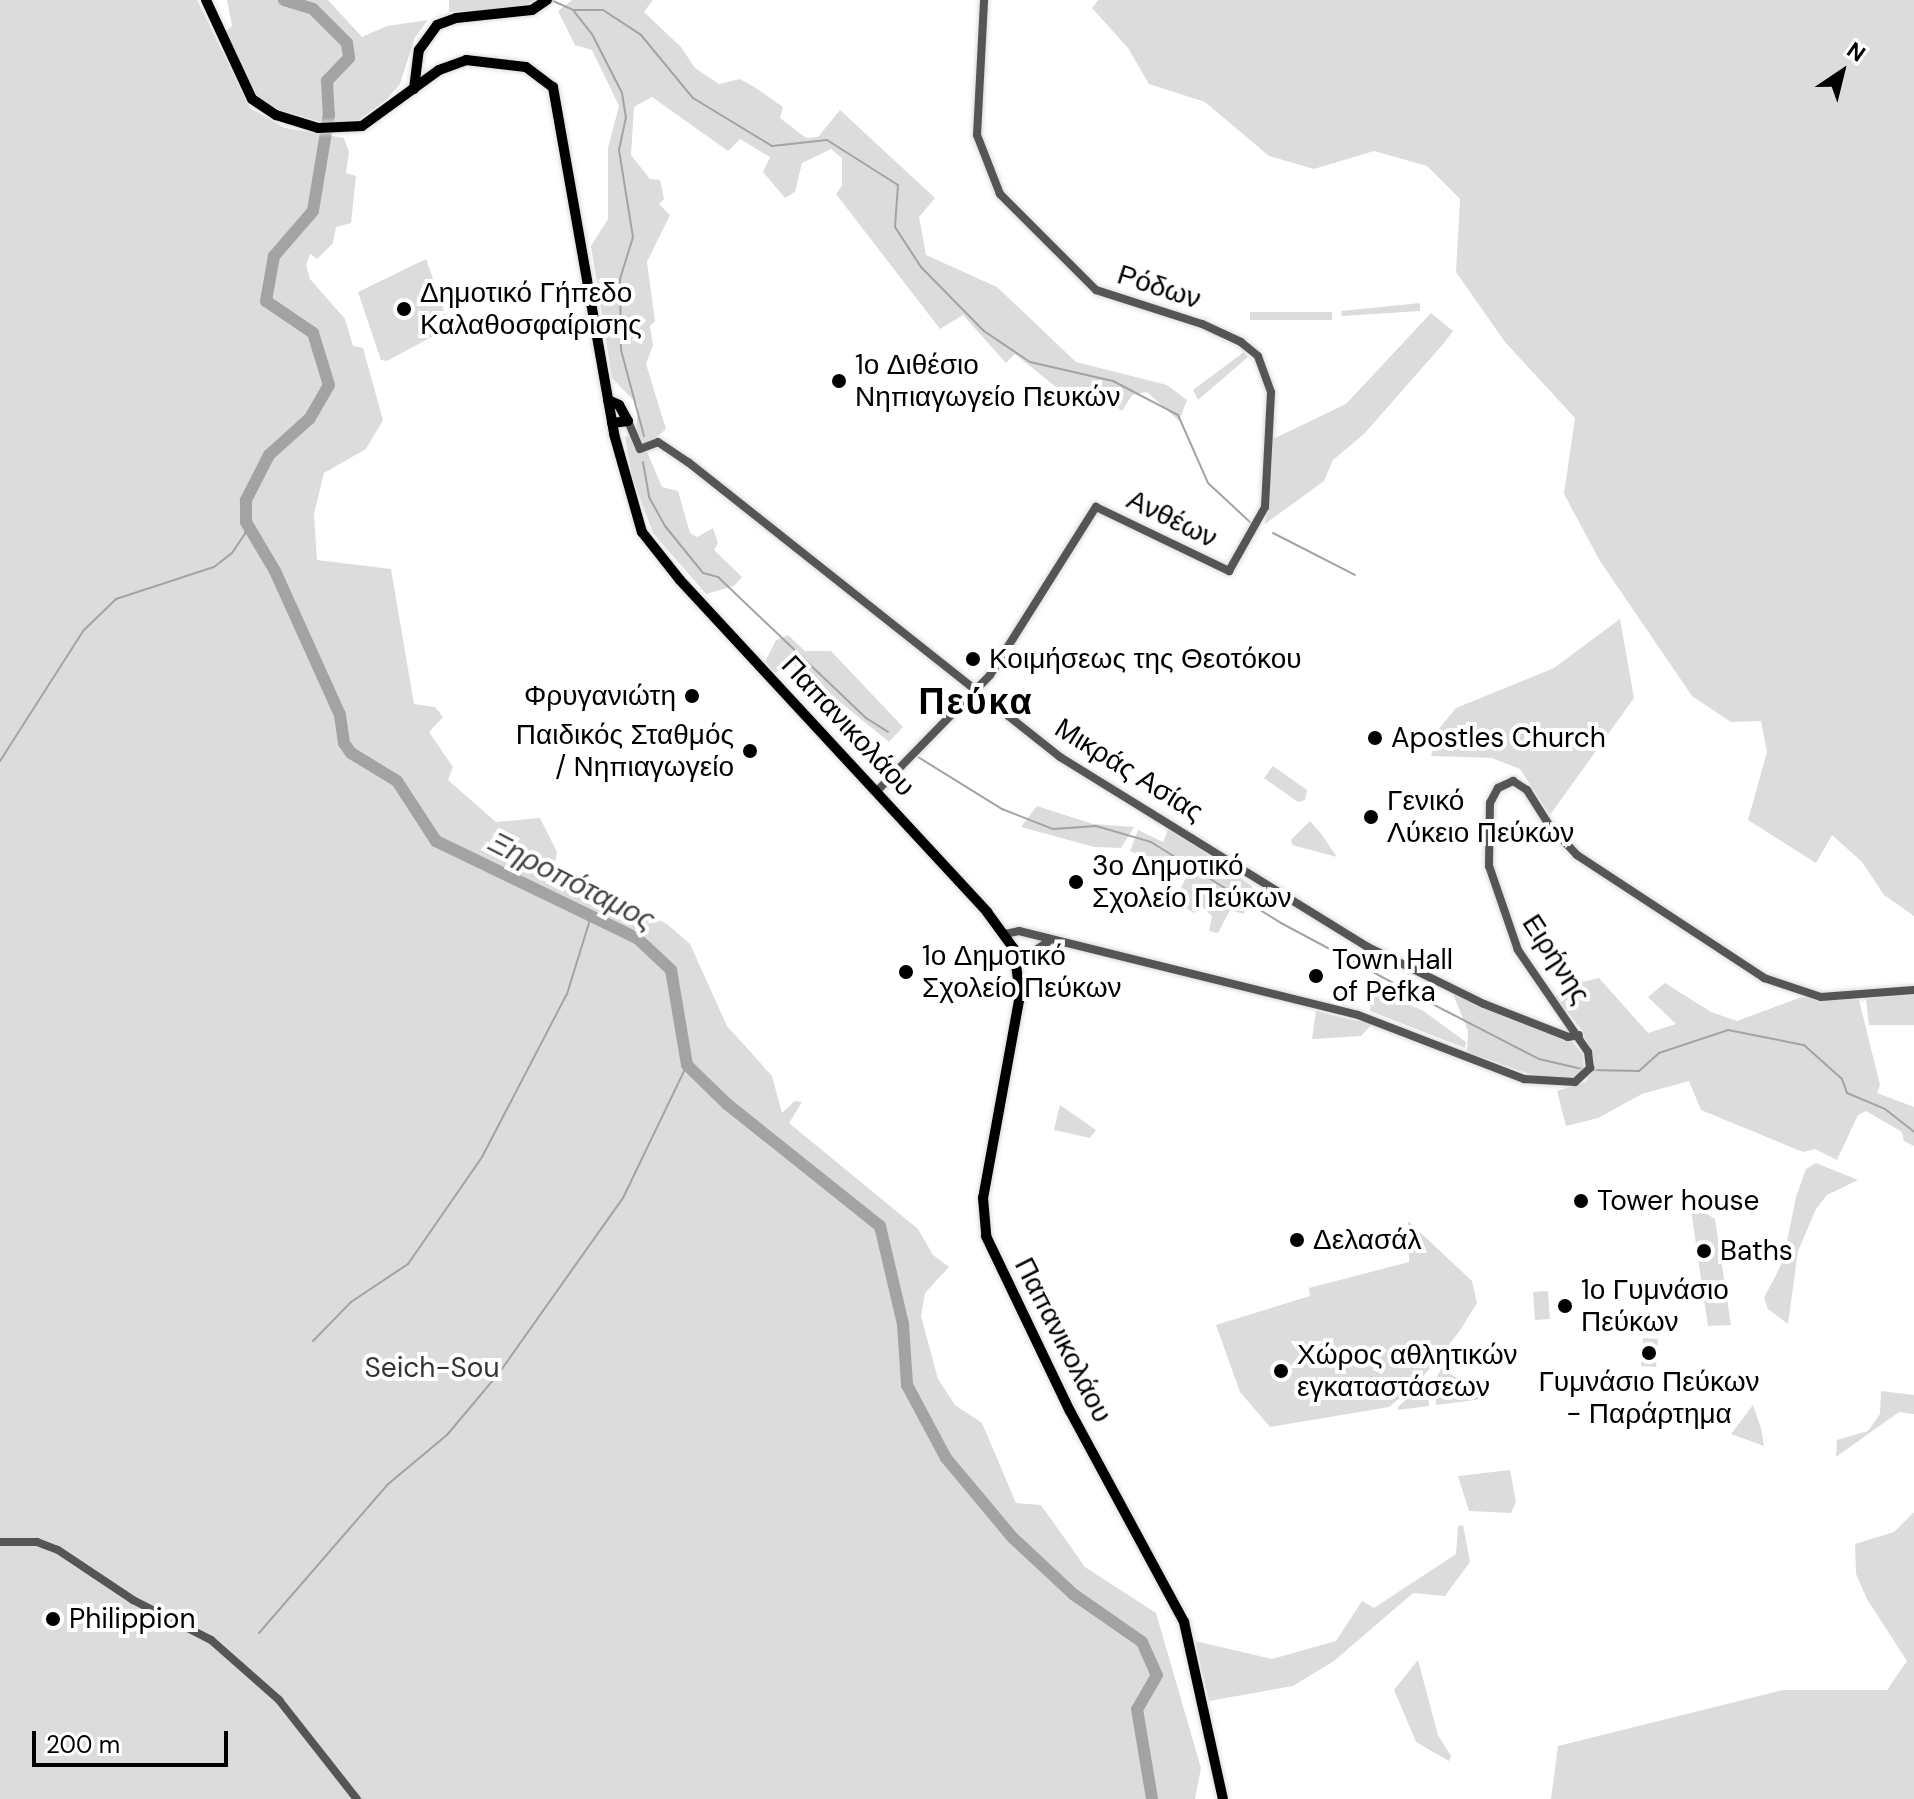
<!DOCTYPE html>
<html>
<head>
<meta charset="utf-8">
<style>
  body { margin:0 }
  #map { position:relative; width:1914px; height:1799px; overflow:hidden; background:#fff; font-family:"DM Sans",sans-serif }
  div>[style] { position:absolute }
  .green>* { inset:0; background:#dcdcdc; transform-origin:0 0 }
  .stream>* { height:2px; margin:-1px; padding:0 1px; transform-origin:1px; border-radius:1px; background:#a3a3a3 }
  .river>* { height:12px; margin:-6px; padding:0 6px; transform-origin:6px; border-radius:6px; background:#a3a3a3 }
  .roads { filter:drop-shadow(0 0 2px #dbdbdb) drop-shadow(0 0 2px #dbdbdb) }
  .minor>* { height:8px; margin:-4px; padding:0 4px; transform-origin:4px; border-radius:4px; background:#555 }
  .major>* { height:10px; margin:-5px; padding:0 5px; transform-origin:5px; border-radius:5px; background:#000 }
  .dots>* { width:22px; height:22px; translate:-50% -50%; box-sizing:border-box; border:4px solid #fff; border-radius:50% }
  span { translate:-50% -50%; white-space:nowrap; text-align:center; line-height:1.15; -webkit-text-stroke:8px #fff; paint-order:stroke }
  .street-label { font-size:28px; color:#000 }
  .poi-label { font-size:28px; color:#000 }
  .left { translate:0 -50%; text-align:left }
  .right { translate:-100% -50%; text-align:right }
  .park-label { font-size:28px; color:#333 }
  .water-label { font-size:30px; color:#444; font-style:italic }
  .district-label { font-size:36px; color:#000; font-weight:700; letter-spacing:2px }
  .north { position:absolute; left:1802px; top:32px; width:80px; height:80px; -webkit-text-stroke:6px #fff; paint-order:stroke; rotate:35deg; font-size:22px; font-weight:700; line-height:32px; text-align:center; color:#000 }
  .north::after { content:''; display:block; margin:auto; width:28px; height:36px; background:#000; clip-path:polygon(50% 0,100% 100%,50% 72%,0 100%) }
  .scale { position:absolute; left:32px; top:1731px; width:196px; height:36px; box-sizing:border-box; border:4px solid #000; border-top:0; padding-left:10px; font-size:24px; line-height:28px; white-space:nowrap; color:#000; -webkit-text-stroke:6px #fff; paint-order:stroke }
</style>
</head>
<body>
<div id="map">
  <div class="green">
    <i style="clip-path:polygon(0 0,197px 0,250px 108px,285px 128px,344px 138px,349px 152px,346px 173px,356px 176px,351px 223px,336px 227px,333px 243px,317px 259px,310px 254px,306px 265px,310px 279px,345px 319px,353px 346px,363px 348px,383px 420px,366px 449px,324px 473px,314px 514px,317px 560px,391px 569px,414px 704px,435px 707px,443px 717px,429px 732px,453px 767px,448px 780px,496px 822px,540px 818px,557px 852px,552px 880px,593px 901px,628px 906px,667px 924px,690px 944px,727px 1026px,772px 1076px,782px 1113px,795px 1101px,802px 1102px,789px 1123px,918px 1229px,933px 1255px,949px 1267px,925px 1293px,921px 1316px,938px 1379px,955px 1405px,982px 1423px,1016px 1503px,1041px 1505px,1085px 1567px,1156px 1613px,1201px 1768px,1195px 1799px,0 1799px)"></i>
    <i style="clip-path:polygon(227px 0,328px 0,362px 37px,387px 26px,428px 20px,415px 37px,400px 84px,386px 100px,358px 120px,326px 123px,279px 110px,253px 95px,226px 31px,232px 26px)"></i>
    <i style="clip-path:polygon(449px 0,535px 0,522px 7px,449px 12px)"></i>
    <i style="clip-path:polygon(572px 0,653px 0,644px 12px,681px 47px,695px 68px,719px 84px,740px 79px,756px 88px,783px 107px,780px 118px,806px 138px,818px 137px,840px 110px,935px 198px,919px 217px,926px 255px,997px 287px,1076px 362px,1167px 385px,1187px 400px,1179px 421px,1147px 392px,1132px 395px,1122px 411px,1098px 391px,1072px 388px,1062px 392px,1015px 354px,1006px 363px,963px 315px,940px 329px,836px 194px,842px 186px,842px 158px,831px 149px,802px 163px,795px 192px,785px 198px,763px 172px,770px 157px,740px 139px,728px 151px,652px 97px,634px 107px,631px 155px,650px 179px,660px 180px,664px 199px,659px 204px,670px 215px,647px 262px,655px 321px,650px 326px,653px 345px,646px 364px,666px 429px,645px 447px,662px 487px,678px 491px,690px 533px,697px 537px,713px 528px,718px 543px,714px 550px,742px 577px,734px 586px,706px 594px,653px 533px,632px 477px,625px 437px,636px 434px,638px 405px,612px 378px,591px 246px,608px 219px,608px 148px,619px 106px,592px 50px,575px 45px,558px 11px)"></i>
    <i style="clip-path:polygon(1098px 0,1914px 0,1914px 916px,1884px 895px,1862px 862px,1832px 835px,1816px 863px,1748px 820px,1767px 752px,1761px 721px,1731px 722px,1692px 696px,1600px 561px,1564px 494px,1575px 418px,1505px 342px,1456px 272px,1460px 199px,1427px 166px,1374px 151px,1314px 169px,1269px 156px,1205px 102px,1149px 84px,1128px 48px,1092px 8px)"></i>
    <i style="clip-path:polygon(426px 259px,450px 327px,387px 361px,381px 360px,358px 292px)"></i>
    <i style="clip-path:polygon(1420px 303px,1420px 311px,1342px 316px,1341px 311px)"></i>
    <i style="left:1332px;top:312px;width:8px;height:82px;rotate:90deg"></i>
    <i style="clip-path:polygon(1431px 313px,1453px 331px,1444px 343px,1364px 434px,1333px 460px,1324px 481px,1265px 524px,1271px 440px,1346px 404px)"></i>
    <i style="clip-path:polygon(1244px 352px,1248px 357px,1198px 400px,1193px 390px)"></i>
    <i style="clip-path:polygon(1620px 619px,1634px 698px,1550px 815px,1520px 769px,1492px 758px,1431px 756px,1438px 730px,1456px 708px,1554px 668px)"></i>
    <i style="clip-path:polygon(788px 635px,805px 651px,831px 651px,903px 727px,889px 742px,791px 662px,775px 673px,765px 662px,776px 640px)"></i>
    <i style="clip-path:polygon(1273px 766px,1307px 790px,1305px 800px,1298px 802px,1264px 778px)"></i>
    <i style="clip-path:polygon(1037px 806px,1093px 824px,1134px 827px,1121px 848px,1094px 847px,1021px 827px)"></i>
    <i style="clip-path:polygon(1310px 821px,1322px 835px,1337px 857px,1292px 845px,1291px 840px)"></i>
    <i style="clip-path:polygon(1169px 827px,1252px 886px,1244px 914px,1230px 910px,1218px 933px,1209px 931px,1212px 916px,1201px 906px,1194px 913px,1174px 901px,1188px 874px,1130px 851px,1138px 830px,1163px 842px)"></i>
    <i style="clip-path:polygon(1599px 978px,1648px 1033px,1676px 1024px,1648px 997px,1665px 983px,1711px 1012px,1737px 1021px,1802px 997px,1859px 1000px,1880px 1085px,1877px 1093px,1914px 1107px,1914px 1146px,1904px 1141px,1902px 1132px,1866px 1111px,1858px 1115px,1837px 1160px,1815px 1149px,1803px 1152px,1701px 1110px,1689px 1081px,1642px 1094px,1598px 1118px,1566px 1126px,1557px 1091px,1586px 1082px,1594px 1059px,1582px 1030px,1555px 997px,1570px 985px)"></i>
    <i style="clip-path:polygon(1453px 994px,1573px 1043px,1583px 1055px,1584px 1070px,1572px 1078px,1544px 1079px,1467px 1052px,1468px 1031px)"></i>
    <i style="clip-path:polygon(1914px 994px,1914px 1025px,1869px 1025px,1866px 999px)"></i>
    <i style="clip-path:polygon(1371px 995px,1384px 995px,1422px 1010px,1466px 1042px,1465px 1048px,1370px 1011px)"></i>
    <i style="clip-path:polygon(1316px 1011px,1352px 1020px,1373px 1023px,1361px 1036px,1312px 1039px)"></i>
    <i style="clip-path:polygon(1060px 1105px,1096px 1130px,1090px 1138px,1054px 1130px)"></i>
    <i style="clip-path:polygon(1816px 1163px,1858px 1180px,1827px 1195px,1816px 1209px,1798px 1251px,1788px 1324px,1768px 1309px,1764px 1298px,1783px 1261px,1796px 1197px,1806px 1169px)"></i>
    <i style="clip-path:polygon(1690px 1203px,1715px 1219px,1731px 1325px,1708px 1326px)"></i>
    <i style="clip-path:polygon(1408px 1221px,1472px 1281px,1477px 1303px,1459px 1332px,1417px 1384px,1389px 1407px,1270px 1427px,1240px 1392px,1216px 1325px,1310px 1296px,1309px 1288px,1409px 1262px)"></i>
    <i style="left:1548px;top:1291px;width:28px;height:15px;rotate:86deg"></i>
    <i style="left:1643px;top:1338px;width:15px;height:28px;rotate:4deg"></i>
    <i style="clip-path:polygon(1442px 1368px,1470px 1387px,1467px 1393px,1483px 1399px,1436px 1405px,1434px 1381px)"></i>
    <i style="clip-path:polygon(1427px 1381px,1429px 1406px,1398px 1410px,1398px 1407px)"></i>
    <i style="clip-path:polygon(1881px 1391px,1914px 1395px,1914px 1414px,1899px 1412px,1836px 1457px,1837px 1440px,1868px 1431px,1880px 1414px)"></i>
    <i style="clip-path:polygon(1753px 1405px,1761px 1428px,1764px 1446px,1731px 1434px)"></i>
    <i style="clip-path:polygon(1510px 1470px,1516px 1502px,1511px 1513px,1469px 1511px,1458px 1476px)"></i>
    <i style="clip-path:polygon(1914px 1512px,1914px 1799px,1551px 1799px,1558px 1746px,1783px 1690px,1887px 1690px,1907px 1661px,1867px 1599px,1856px 1574px,1855px 1544px,1894px 1532px)"></i>
    <i style="clip-path:polygon(1463px 1525px,1470px 1562px,1445px 1596px,1413px 1593px,1334px 1661px,1293px 1686px,1209px 1701px,1195px 1641px,1272px 1659px,1336px 1641px,1362px 1601px,1374px 1608px,1456px 1554px,1458px 1526px)"></i>
    <i style="clip-path:polygon(1418px 1660px,1438px 1735px,1451px 1756px,1449px 1761px,1416px 1742px,1394px 1690px)"></i>
  </div>
  <div class="stream">
    <i style="left:553px;top:1px;width:22px;rotate:24deg"></i>
    <i style="left:573px;top:10px;width:31px;rotate:52deg"></i>
    <i style="left:592px;top:34px;width:66px;rotate:63deg"></i>
    <i style="left:622px;top:93px;width:24px;rotate:81deg"></i>
    <i style="left:626px;top:117px;width:34px;rotate:102deg"></i>
    <i style="left:619px;top:150px;width:88px;rotate:80.9deg"></i>
    <i style="left:633px;top:237px;width:44px;rotate:107.2deg"></i>
    <i style="left:620px;top:279px;width:71px;rotate:89.2deg"></i>
    <i style="left:621px;top:350px;width:89px;rotate:75deg"></i>
    <i style="left:573px;top:10px;width:30px"></i>
    <i style="left:603px;top:10px;width:45px;rotate:33.3deg"></i>
    <i style="left:641px;top:35px;width:82px;rotate:50.5deg"></i>
    <i style="left:693px;top:98px;width:92px;rotate:31.3deg"></i>
    <i style="left:772px;top:146px;width:55px;rotate:-6.2deg"></i>
    <i style="left:827px;top:140px;width:84px;rotate:32.4deg"></i>
    <i style="left:898px;top:185px;width:42px;rotate:94.1deg"></i>
    <i style="left:895px;top:227px;width:48px;rotate:57deg"></i>
    <i style="left:921px;top:267px;width:90px;rotate:45.5deg"></i>
    <i style="left:984px;top:331px;width:55px;rotate:34deg"></i>
    <i style="left:1030px;top:362px;width:85px;rotate:12.9deg"></i>
    <i style="left:1113px;top:381px;width:73px;rotate:27.6deg"></i>
    <i style="left:1178px;top:415px;width:74px;rotate:66.2deg"></i>
    <i style="left:1208px;top:483px;width:59px;rotate:42.9deg"></i>
    <i style="left:643px;top:462px;width:36px;rotate:80deg"></i>
    <i style="left:649px;top:497px;width:33px;rotate:61deg"></i>
    <i style="left:665px;top:526px;width:60px;rotate:51deg"></i>
    <i style="left:703px;top:573px;width:16px;rotate:15deg"></i>
    <i style="left:718px;top:577px;width:204px;rotate:43.6deg"></i>
    <i style="left:866px;top:718px;width:26px;rotate:32deg"></i>
    <i style="left:1273px;top:533px;width:92px;rotate:27.1deg"></i>
    <i style="left:918px;top:757px;width:99px;rotate:31.8deg"></i>
    <i style="left:1002px;top:809px;width:55px;rotate:21.4deg"></i>
    <i style="left:1053px;top:829px;width:43px;rotate:-4deg"></i>
    <i style="left:1096px;top:826px;width:57px;rotate:16.2deg"></i>
    <i style="left:1151px;top:842px;width:153px;rotate:31.9deg"></i>
    <i style="left:1281px;top:923px;width:187px;rotate:28.1deg"></i>
    <i style="left:1446px;top:1011px;width:105px;rotate:27.3deg"></i>
    <i style="left:1539px;top:1059px;width:44px;rotate:13.1deg"></i>
    <i style="left:0;top:761px;width:154px;rotate:-57.4deg"></i>
    <i style="left:83px;top:631px;width:46px;rotate:-44.1deg"></i>
    <i style="left:116px;top:599px;width:103px;rotate:-18.1deg"></i>
    <i style="left:214px;top:567px;width:23px;rotate:-38deg"></i>
    <i style="left:232px;top:553px;width:23px;rotate:-56deg"></i>
    <i style="left:245px;top:534px;width:12px;rotate:-85deg"></i>
    <i style="left:1592px;top:1070px;width:47px;rotate:1.2deg"></i>
    <i style="left:1639px;top:1071px;width:27px;rotate:-42deg"></i>
    <i style="left:1659px;top:1053px;width:73px;rotate:-18.4deg"></i>
    <i style="left:1728px;top:1030px;width:77px;rotate:11.2deg"></i>
    <i style="left:1804px;top:1045px;width:51px;rotate:41.8deg"></i>
    <i style="left:1842px;top:1079px;width:15px;rotate:70deg"></i>
    <i style="left:1847px;top:1093px;width:41px;rotate:22.8deg"></i>
    <i style="left:1885px;top:1109px;width:37px;rotate:38deg"></i>
    <i style="left:313px;top:1341px;width:54px;rotate:-45.7deg"></i>
    <i style="left:351px;top:1302px;width:69px;rotate:-33.7deg"></i>
    <i style="left:408px;top:1264px;width:130px;rotate:-55.3deg"></i>
    <i style="left:482px;top:1157px;width:184px;rotate:-62.5deg"></i>
    <i style="left:567px;top:994px;width:85px;rotate:-72.8deg"></i>
    <i style="left:259px;top:1633px;width:196px;rotate:-49.1deg"></i>
    <i style="left:387px;top:1485px;width:78px;rotate:-39.8deg"></i>
    <i style="left:447px;top:1435px;width:81px;rotate:-50deg"></i>
    <i style="left:499px;top:1373px;width:214px;rotate:-54.7deg"></i>
    <i style="left:623px;top:1198px;width:148px;rotate:-64.3deg"></i>
  </div>
  <div class="river">
    <i style="left:284px;top:0;width:30px;rotate:17deg"></i>
    <i style="left:313px;top:9px;width:48px;rotate:45deg"></i>
    <i style="left:347px;top:43px;width:15px;rotate:82deg"></i>
    <i style="left:349px;top:58px;width:32px;rotate:134deg"></i>
    <i style="left:327px;top:81px;width:33px;rotate:87deg"></i>
    <i style="left:329px;top:114px;width:98px;rotate:99.4deg"></i>
    <i style="left:313px;top:211px;width:60px;rotate:130.9deg"></i>
    <i style="left:274px;top:256px;width:46px;rotate:100.1deg"></i>
    <i style="left:266px;top:301px;width:57px;rotate:34.2deg"></i>
    <i style="left:313px;top:333px;width:54px;rotate:72.9deg"></i>
    <i style="left:329px;top:385px;width:39px;rotate:120deg"></i>
    <i style="left:309px;top:419px;width:54px;rotate:138deg"></i>
    <i style="left:269px;top:455px;width:51px;rotate:117.1deg"></i>
    <i style="left:246px;top:500px;width:22px;rotate:90deg"></i>
    <i style="left:246px;top:522px;width:57px;rotate:59.4deg"></i>
    <i style="left:275px;top:571px;width:158px;rotate:65.7deg"></i>
    <i style="left:340px;top:715px;width:28px;rotate:82deg"></i>
    <i style="left:344px;top:743px;width:12px;rotate:55deg"></i>
    <i style="left:351px;top:753px;width:54px;rotate:31.3deg"></i>
    <i style="left:397px;top:781px;width:72px;rotate:57deg"></i>
    <i style="left:436px;top:841px;width:223px;rotate:25.8deg"></i>
    <i style="left:637px;top:938px;width:47px;rotate:43.3deg"></i>
    <i style="left:671px;top:970px;width:96px;rotate:80.4deg"></i>
    <i style="left:687px;top:1065px;width:56px;rotate:44.3deg"></i>
    <i style="left:727px;top:1104px;width:196px;rotate:38.6deg"></i>
    <i style="left:880px;top:1226px;width:101px;rotate:76.8deg"></i>
    <i style="left:903px;top:1324px;width:61px;rotate:86.2deg"></i>
    <i style="left:907px;top:1385px;width:83px;rotate:61.9deg"></i>
    <i style="left:946px;top:1458px;width:104px;rotate:50.1deg"></i>
    <i style="left:1013px;top:1538px;width:82px;rotate:43deg"></i>
    <i style="left:1073px;top:1594px;width:84px;rotate:34.8deg"></i>
    <i style="left:1142px;top:1642px;width:36px;rotate:66deg"></i>
    <i style="left:1157px;top:1675px;width:39px;rotate:120deg"></i>
    <i style="left:1137px;top:1709px;width:91px;rotate:80.5deg"></i>
  </div>
  <div class="roads">
    <div class="minor">
      <i style="left:628px;top:421px;width:30px;rotate:67deg"></i>
      <i style="left:640px;top:449px;width:19px;rotate:-21deg"></i>
      <i style="left:658px;top:442px;width:36px;rotate:34deg"></i>
      <i style="left:688px;top:462px;width:475px;rotate:38.4deg"></i>
      <i style="left:1060px;top:757px;width:360px;rotate:31.7deg"></i>
      <i style="left:1366px;top:946px;width:131px;rotate:26.2deg"></i>
      <i style="left:1484px;top:1004px;width:90px;rotate:21.4deg"></i>
      <i style="left:1568px;top:1037px;width:11px;rotate:-10deg"></i>
      <i style="left:876px;top:792px;width:163px;rotate:-45.7deg"></i>
      <i style="left:990px;top:675px;width:199px;rotate:-57.8deg"></i>
      <i style="left:1096px;top:507px;width:148px;rotate:25.7deg"></i>
      <i style="left:1229px;top:571px;width:73px;rotate:-60.6deg"></i>
      <i style="left:1265px;top:507px;width:115px;rotate:-87deg"></i>
      <i style="left:1271px;top:392px;width:38px;rotate:-110deg"></i>
      <i style="left:1258px;top:356px;width:22px;rotate:-141deg"></i>
      <i style="left:1241px;top:342px;width:43px;rotate:-155.2deg"></i>
      <i style="left:1202px;top:324px;width:111px;rotate:-162.2deg"></i>
      <i style="left:1096px;top:290px;width:136px;rotate:-135deg"></i>
      <i style="left:1000px;top:194px;width:63px;rotate:-111.3deg"></i>
      <i style="left:977px;top:135px;width:135px;rotate:-87deg"></i>
      <i style="left:1005px;top:934px;width:14px;rotate:-12deg"></i>
      <i style="left:1019px;top:931px;width:349px;rotate:13.9deg"></i>
      <i style="left:1358px;top:1015px;width:178px;rotate:21.1deg"></i>
      <i style="left:1524px;top:1079px;width:51px;rotate:3.4deg"></i>
      <i style="left:1575px;top:1082px;width:21px;rotate:-43deg"></i>
      <i style="left:1590px;top:1068px;width:16px;rotate:-97deg"></i>
      <i style="left:1588px;top:1052px;width:124px;rotate:-124.5deg"></i>
      <i style="left:1518px;top:950px;width:89px;rotate:-109deg"></i>
      <i style="left:1489px;top:866px;width:63px;rotate:-89.1deg"></i>
      <i style="left:1490px;top:803px;width:17px;rotate:-62deg"></i>
      <i style="left:1498px;top:788px;width:17px;rotate:-25deg"></i>
      <i style="left:1513px;top:781px;width:17px;rotate:33deg"></i>
      <i style="left:1527px;top:790px;width:41px;rotate:57.8deg"></i>
      <i style="left:1549px;top:825px;width:41px;rotate:47deg"></i>
      <i style="left:1577px;top:855px;width:224px;rotate:33.3deg"></i>
      <i style="left:1764px;top:978px;width:60px;rotate:18.4deg"></i>
      <i style="left:1821px;top:997px;width:93px;rotate:-4.3deg"></i>
      <i style="left:1018px;top:962px;width:36px;rotate:-34deg"></i>
      <i style="left:0;top:1542px;width:37px"></i>
      <i style="left:37px;top:1542px;width:22px;rotate:21deg"></i>
      <i style="left:58px;top:1550px;width:90px;rotate:33.7deg"></i>
      <i style="left:133px;top:1600px;width:88px;rotate:27.1deg"></i>
      <i style="left:211px;top:1640px;width:91px;rotate:41.4deg"></i>
      <i style="left:279px;top:1700px;width:126px;rotate:51.8deg"></i>
    </div>
    <div class="major">
      <i style="left:206px;top:0;width:109px;rotate:65.1deg"></i>
      <i style="left:252px;top:99px;width:29px;rotate:34deg"></i>
      <i style="left:276px;top:115px;width:44px;rotate:17.2deg"></i>
      <i style="left:318px;top:128px;width:44px;rotate:-2.6deg"></i>
      <i style="left:362px;top:126px;width:95px;rotate:-36deg"></i>
      <i style="left:439px;top:70px;width:29px;rotate:-20deg"></i>
      <i style="left:466px;top:60px;width:60px;rotate:6.7deg"></i>
      <i style="left:526px;top:67px;width:34px;rotate:37deg"></i>
      <i style="left:553px;top:87px;width:352px;rotate:80deg"></i>
      <i style="left:614px;top:434px;width:102px;rotate:74.1deg"></i>
      <i style="left:642px;top:532px;width:61px;rotate:51.6deg"></i>
      <i style="left:680px;top:580px;width:452px;rotate:47.2deg"></i>
      <i style="left:987px;top:912px;width:46px;rotate:53.9deg"></i>
      <i style="left:1014px;top:949px;width:46px;rotate:82.6deg"></i>
      <i style="left:1020px;top:995px;width:206px;rotate:100.3deg"></i>
      <i style="left:983px;top:1198px;width:38px;rotate:85deg"></i>
      <i style="left:986px;top:1236px;width:194px;rotate:64.4deg"></i>
      <i style="left:1070px;top:1411px;width:240px;rotate:61.6deg"></i>
      <i style="left:1184px;top:1622px;width:181px;rotate:77.6deg"></i>
      <i style="left:414px;top:89px;width:39px;rotate:-83deg"></i>
      <i style="left:419px;top:50px;width:31px;rotate:-54deg"></i>
      <i style="left:437px;top:25px;width:20px;rotate:-20deg"></i>
      <i style="left:456px;top:18px;width:76px;rotate:-6deg"></i>
      <i style="left:532px;top:10px;width:18px;rotate:-34deg"></i>
      <i style="left:608px;top:400px;width:12px;rotate:24deg"></i>
      <i style="left:619px;top:405px;width:18px;rotate:61deg"></i>
      <i style="left:628px;top:421px;width:16px;rotate:173deg"></i>
    </div>
  </div>
  <div class="dots">
    <i style="left:404px;top:309px;background:#000"></i>
    <i style="left:839px;top:381px;background:#000"></i>
    <i style="left:973px;top:659px;background:#000"></i>
    <i style="left:692px;top:696px;background:#000"></i>
    <i style="left:1375px;top:738px;background:#000"></i>
    <i style="left:750px;top:751px;background:#000"></i>
    <i style="left:1371px;top:817px;background:#000"></i>
    <i style="left:1076px;top:882px;background:#000"></i>
    <i style="left:906px;top:972px;background:#000"></i>
    <i style="left:1316px;top:976px;background:#000"></i>
    <i style="left:1581px;top:1201px;background:#000"></i>
    <i style="left:1297px;top:1240px;background:#000"></i>
    <i style="left:1704px;top:1251px;background:#000"></i>
    <i style="left:1565px;top:1306px;background:#000"></i>
    <i style="left:1649px;top:1353px;background:#000"></i>
    <i style="left:1281px;top:1371px;background:#000"></i>
    <i style="left:53px;top:1619px;background:#000"></i>
  </div>
  <div class="street-label">
    <span style="left:1159px;top:287px;rotate:18deg">Ρόδων</span>
    <span style="left:1172px;top:519px;rotate:26deg">Ανθέων</span>
    <span style="left:848px;top:726px;rotate:47deg">Παπανικολάου</span>
    <span style="left:1129px;top:770px;rotate:32deg">Μικράς Ασίας</span>
    <span style="left:1556px;top:959px;rotate:57deg">Ειρήνης</span>
    <span style="left:1063px;top:1340px;rotate:63deg">Παπανικολάου</span>
  </div>
  <div class="poi-label">
    <span class="left" style="left:420px;top:309px">Δημοτικό Γήπεδο<br>Καλαθοσφαίρισης</span>
    <span class="left" style="left:855px;top:381px">1ο Διθέσιο<br>Νηπιαγωγείο Πευκών</span>
    <span class="left" style="left:989px;top:659px">Κοιμήσεως της Θεοτόκου</span>
    <span class="right" style="left:676px;top:696px">Φρυγανιώτη</span>
    <span class="right" style="left:734px;top:751px">Παιδικός Σταθμός<br>/ Νηπιαγωγείο</span>
    <span class="left" style="left:1391px;top:738px">Apostles Church</span>
    <span class="left" style="left:1387px;top:817px">Γενικό<br>Λύκειο Πεύκων</span>
    <span class="left" style="left:1092px;top:882px">3ο Δημοτικό<br>Σχολείο Πεύκων</span>
    <span class="left" style="left:922px;top:972px">1ο Δημοτικό<br>Σχολείο Πεύκων</span>
    <span class="left" style="left:1332px;top:976px">Town Hall<br>of Pefka</span>
    <span class="left" style="left:1597px;top:1201px">Tower house</span>
    <span class="left" style="left:1313px;top:1240px">Δελασάλ</span>
    <span class="left" style="left:1720px;top:1251px">Baths</span>
    <span class="left" style="left:1581px;top:1306px">1ο Γυμνάσιο<br>Πεύκων</span>
    <span class="left" style="left:1297px;top:1371px">Χώρος αθλητικών<br>εγκαταστάσεων</span>
    <span style="left:1649px;top:1398px">Γυμνάσιο Πεύκων<br>- Παράρτημα</span>
    <span class="left" style="left:69px;top:1619px">Philippion</span>
  </div>
  <div class="park-label">
    <span style="left:432px;top:1368px">Seich-Sou</span>
  </div>
  <div class="water-label">
    <span style="left:572px;top:881px;rotate:27deg">Ξηροπόταμος</span>
  </div>
  <div class="district-label">
    <span style="left:976px;top:702px">Πεύκα</span>
  </div>
  <div class="north">N</div>
  <div class="scale">200 m</div>
</div>
</body>
</html>
